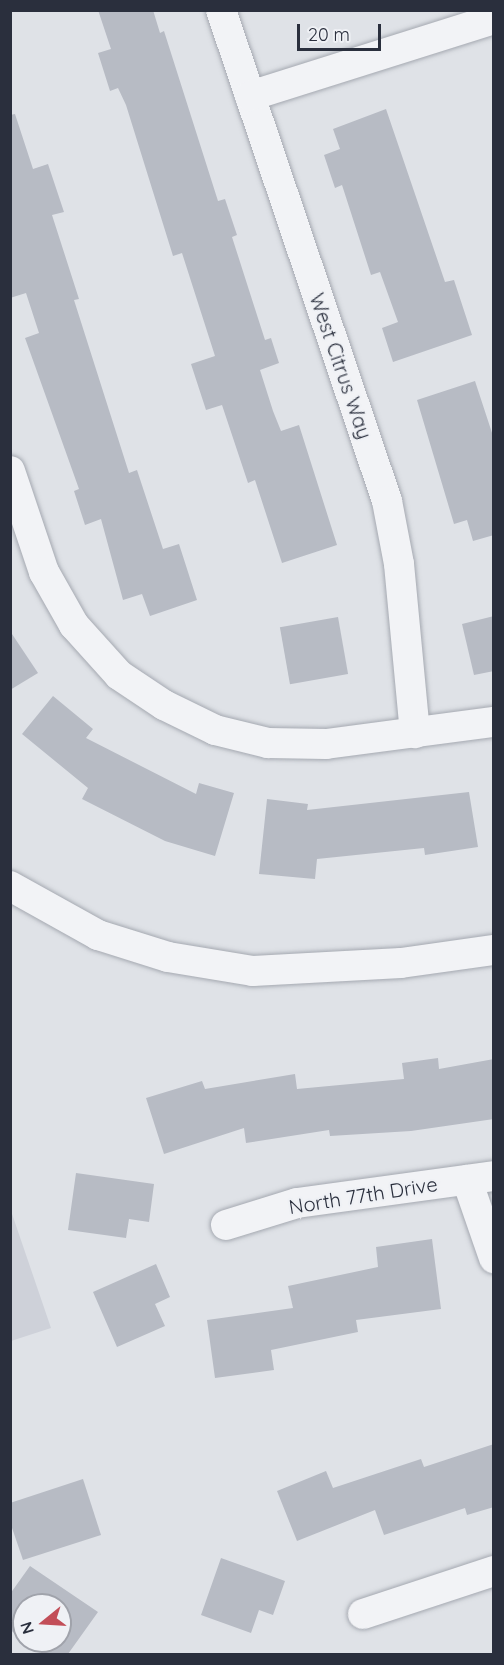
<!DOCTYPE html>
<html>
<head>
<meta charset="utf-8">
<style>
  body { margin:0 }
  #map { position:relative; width:504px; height:1665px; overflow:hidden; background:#dfe2e7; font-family:Quicksand,sans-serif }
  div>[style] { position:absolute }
  .built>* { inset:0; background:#ced1d9 }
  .building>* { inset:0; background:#b7bbc4; transform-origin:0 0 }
  .roads { filter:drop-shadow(0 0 2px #a5a9b1) drop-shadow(0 0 2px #a5a9b1) }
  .street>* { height:30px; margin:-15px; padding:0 15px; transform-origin:15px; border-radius:15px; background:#f2f3f6 }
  span { translate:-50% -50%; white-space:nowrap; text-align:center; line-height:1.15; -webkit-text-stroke:4.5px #eff1f5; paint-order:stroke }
  .street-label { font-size:20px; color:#2a2f3d }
  .frame { position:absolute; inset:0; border:12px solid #2a2f3d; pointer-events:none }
  .north { position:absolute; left:12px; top:1593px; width:60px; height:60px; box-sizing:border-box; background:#eff1f5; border:2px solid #a0a3ab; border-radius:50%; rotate:252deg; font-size:16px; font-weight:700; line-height:24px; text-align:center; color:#2a2f3d }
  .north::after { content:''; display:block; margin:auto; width:21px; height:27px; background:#c24e58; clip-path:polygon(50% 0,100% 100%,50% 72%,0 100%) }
  .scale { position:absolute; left:297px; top:24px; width:84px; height:27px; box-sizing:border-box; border:3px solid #2a2f3d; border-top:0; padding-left:8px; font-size:18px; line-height:21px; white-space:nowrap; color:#2a2f3d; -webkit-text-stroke:4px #eff1f5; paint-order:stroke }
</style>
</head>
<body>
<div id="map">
  <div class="built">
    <i style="clip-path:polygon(10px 1208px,51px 1328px,11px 1341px,10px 1341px)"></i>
  </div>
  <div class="building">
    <i style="clip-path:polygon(98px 10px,153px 10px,160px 33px,164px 31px,218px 201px,225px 199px,237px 235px,232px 237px,265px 340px,271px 338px,279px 363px,260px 370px,273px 411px,281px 431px,299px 425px,337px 545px,282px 563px,255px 480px,248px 483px,222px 405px,206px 410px,191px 364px,215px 356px,182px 253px,173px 256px,126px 105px,118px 88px,110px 91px,98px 53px,111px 49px)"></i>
    <i style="clip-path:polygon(386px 109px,445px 282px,454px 280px,472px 335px,393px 362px,382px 328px,398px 322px,380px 272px,371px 275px,342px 185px,335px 188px,324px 155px,340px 149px,333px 129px)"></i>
    <i style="clip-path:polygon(15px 114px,33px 169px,48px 164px,64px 212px,52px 215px,79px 299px,74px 300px,129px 473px,137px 470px,163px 549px,179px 544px,197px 600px,150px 616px,142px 594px,123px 600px,101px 519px,85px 525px,74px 491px,79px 489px,25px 338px,39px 333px,26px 293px,10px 298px,10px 115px)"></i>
    <i style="clip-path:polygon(475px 381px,494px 439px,494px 535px,473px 541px,467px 520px,454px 524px,417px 400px)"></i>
    <i style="clip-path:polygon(494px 616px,494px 671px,474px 675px,462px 624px)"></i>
    <i style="left:338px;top:617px;width:58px;height:59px;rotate:80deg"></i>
    <i style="clip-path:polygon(10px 631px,38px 673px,10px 690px)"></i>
    <i style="clip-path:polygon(53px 696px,93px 729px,86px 738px,196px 794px,199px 783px,234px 793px,215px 856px,165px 841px,82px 799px,88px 788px,22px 734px)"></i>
    <i style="clip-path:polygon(469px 792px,478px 847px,425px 855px,424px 848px,317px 859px,315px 879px,259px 874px,267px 799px,308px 804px,307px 810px)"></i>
    <i style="clip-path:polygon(438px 1058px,439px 1069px,494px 1059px,494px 1119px,411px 1131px,330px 1136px,329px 1130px,246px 1143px,244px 1128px,164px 1154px,146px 1098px,202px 1081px,205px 1089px,295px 1074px,297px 1089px,404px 1079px,402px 1063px)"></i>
    <i style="clip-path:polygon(76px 1173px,154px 1184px,149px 1222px,129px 1219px,126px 1238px,68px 1230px)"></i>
    <i style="clip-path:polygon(432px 1239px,441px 1309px,356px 1320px,358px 1332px,271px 1350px,274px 1370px,215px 1378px,207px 1320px,293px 1308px,288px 1286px,378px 1267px,376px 1247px)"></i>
    <i style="clip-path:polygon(156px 1264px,170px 1297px,155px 1304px,165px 1326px,117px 1347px,93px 1292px)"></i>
    <i style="clip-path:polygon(494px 1444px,494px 1507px,467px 1515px,465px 1508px,384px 1535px,375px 1510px,297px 1541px,277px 1491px,326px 1471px,333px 1488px,421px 1459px,424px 1467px)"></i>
    <i style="clip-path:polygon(83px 1479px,101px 1535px,23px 1560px,10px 1522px,10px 1503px)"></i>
    <i style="clip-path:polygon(221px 1558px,285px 1581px,273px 1615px,259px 1610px,251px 1633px,201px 1615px)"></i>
    <i style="clip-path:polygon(30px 1566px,98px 1612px,68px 1654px,46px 1654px,26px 1641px,60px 1641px,60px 1605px,24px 1605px,24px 1639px,10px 1630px,10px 1594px)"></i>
  </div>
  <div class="roads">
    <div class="street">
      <i style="left:221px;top:10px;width:518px;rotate:71.32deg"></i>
      <i style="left:387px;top:501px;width:64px;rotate:79.2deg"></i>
      <i style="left:399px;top:564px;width:170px;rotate:84.6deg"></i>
      <i style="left:250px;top:96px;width:256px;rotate:-17.5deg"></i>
      <i style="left:10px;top:471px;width:107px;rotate:71.4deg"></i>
      <i style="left:44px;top:572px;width:61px;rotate:60.5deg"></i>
      <i style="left:74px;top:625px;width:67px;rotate:48deg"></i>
      <i style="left:119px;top:675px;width:54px;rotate:33.7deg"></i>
      <i style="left:164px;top:705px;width:57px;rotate:26.1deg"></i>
      <i style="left:215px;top:730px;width:55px;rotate:13.8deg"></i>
      <i style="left:268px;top:743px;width:58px;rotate:1deg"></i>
      <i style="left:326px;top:744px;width:169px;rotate:-7.5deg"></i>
      <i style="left:10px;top:886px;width:101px;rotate:29.1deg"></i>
      <i style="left:98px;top:935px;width:73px;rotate:17.4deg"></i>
      <i style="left:168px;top:957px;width:86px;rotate:9.4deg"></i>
      <i style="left:253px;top:971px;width:148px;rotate:-3.1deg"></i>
      <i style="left:401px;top:963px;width:94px;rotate:-8deg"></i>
      <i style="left:467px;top:1180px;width:83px;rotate:70.9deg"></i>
      <i style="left:226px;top:1225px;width:74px;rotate:-17.2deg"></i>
      <i style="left:297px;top:1203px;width:199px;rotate:-7.8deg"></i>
      <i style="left:363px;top:1614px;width:138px;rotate:-18.2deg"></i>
    </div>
  </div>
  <div class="street-label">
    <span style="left:341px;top:366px;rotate:71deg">West Citrus Way</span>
    <span style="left:363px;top:1195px;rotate:-9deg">North 77th Drive</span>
  </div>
  <div class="frame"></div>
  <div class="north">N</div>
  <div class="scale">20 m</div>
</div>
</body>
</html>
